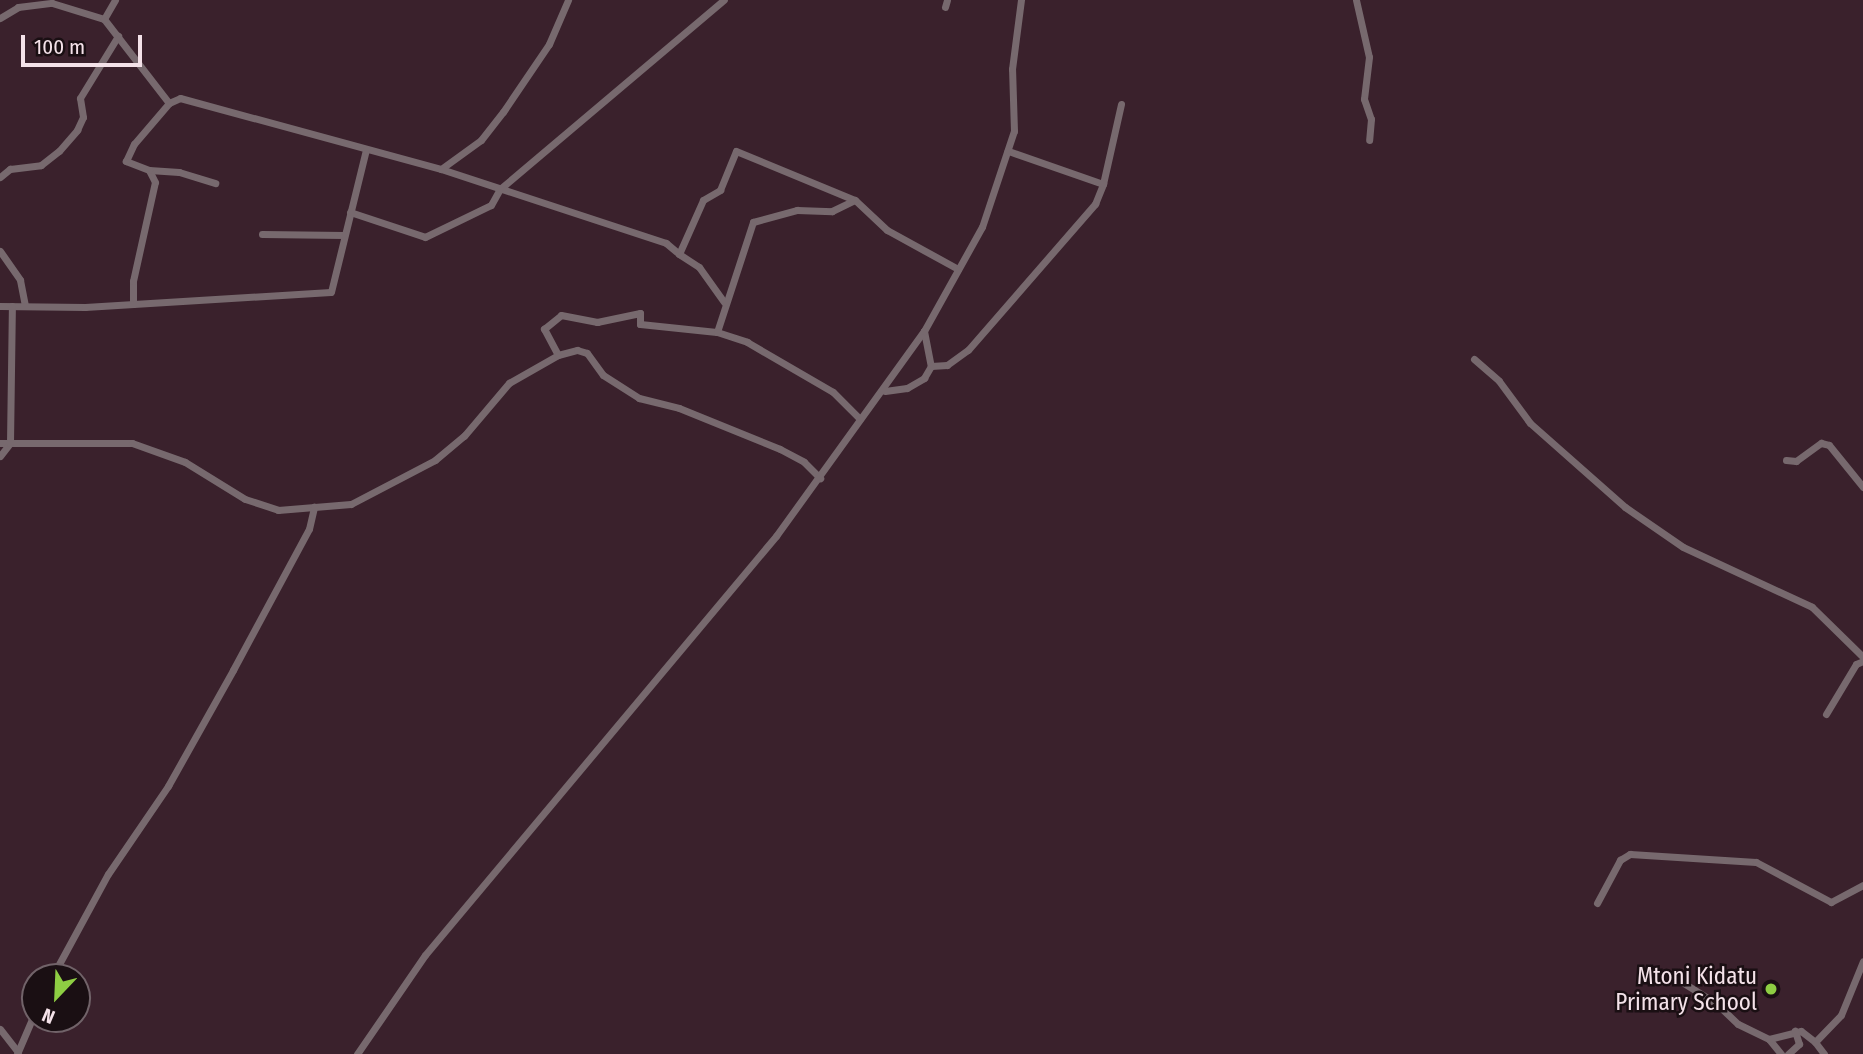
<!DOCTYPE html>
<html>
<head>
<meta charset="utf-8">
<style>
  body { margin:0 }
  #map { position:relative; width:1863px; height:1054px; overflow:hidden; background:#3a212c; font-family:"Fira Sans Condensed",sans-serif }
  div>[style] { position:absolute }
  .street>* { height:7px; margin:-3.5px; padding:0 3.5px; transform-origin:3.5px; border-radius:3.5px; background:#77696e }
  .dots>* { width:19px; height:19px; translate:-50% -50%; box-sizing:border-box; border:4px solid #1a0f13; border-radius:50% }
  span { translate:-50% -50%; white-space:nowrap; text-align:center; line-height:1.15; -webkit-text-stroke:5px #1a0f13; paint-order:stroke }
  .poi-label { font-size:23px; color:#f4e2e9 }
  .right { translate:-100% -50%; text-align:right }
  .north { position:absolute; left:21px; top:963px; width:70px; height:70px; box-sizing:border-box; background:#1a0f13; border:2px solid #716369; border-radius:50%; rotate:203deg; font-size:19px; font-weight:700; line-height:28px; text-align:center; color:#f4e2e9 }
  .north::after { content:''; display:block; margin:auto; width:24px; height:32px; background:#8ece43; clip-path:polygon(50% 0,100% 100%,50% 72%,0 100%) }
  .scale { position:absolute; left:21px; top:35px; width:121px; height:32px; box-sizing:border-box; border:4px solid #f4e2e9; border-top:0; padding-left:9px; font-size:21px; line-height:24px; white-space:nowrap; color:#f4e2e9; -webkit-text-stroke:5px #1a0f13; paint-order:stroke }
</style>
</head>
<body>
<div id="map">
  <div class="street">
    <i style="left:1356px;top:0;width:58px;rotate:77.2deg"></i>
    <i style="left:1369px;top:57px;width:42px;rotate:96.8deg"></i>
    <i style="left:1364px;top:99px;width:21px;rotate:71deg"></i>
    <i style="left:1371px;top:119px;width:21px;rotate:95deg"></i>
    <i style="left:945px;top:7px;width:7px;rotate:-74deg"></i>
    <i style="left:0;top:18px;width:21px;rotate:-31deg"></i>
    <i style="left:18px;top:7px;width:34px;rotate:-7deg"></i>
    <i style="left:52px;top:3px;width:54px;rotate:17.1deg"></i>
    <i style="left:104px;top:19px;width:106px;rotate:52.3deg"></i>
    <i style="left:104px;top:19px;width:22px;rotate:-60deg"></i>
    <i style="left:441px;top:169px;width:49px;rotate:-35.9deg"></i>
    <i style="left:481px;top:140px;width:36px;rotate:-52deg"></i>
    <i style="left:503px;top:112px;width:82px;rotate:-55.9deg"></i>
    <i style="left:549px;top:44px;width:48px;rotate:-66.6deg"></i>
    <i style="left:149px;top:170px;width:30px;rotate:4deg"></i>
    <i style="left:179px;top:172px;width:38px;rotate:17deg"></i>
    <i style="left:0;top:177px;width:13px;rotate:-39deg"></i>
    <i style="left:10px;top:169px;width:31px;rotate:-7deg"></i>
    <i style="left:41px;top:165px;width:23px;rotate:-38deg"></i>
    <i style="left:59px;top:151px;width:28px;rotate:-49deg"></i>
    <i style="left:77px;top:130px;width:14px;rotate:-65deg"></i>
    <i style="left:83px;top:117px;width:19px;rotate:-99deg"></i>
    <i style="left:80px;top:98px;width:73px;rotate:-58.5deg"></i>
    <i style="left:1103px;top:184px;width:82px;rotate:-77.3deg"></i>
    <i style="left:350px;top:212px;width:79px;rotate:18.4deg"></i>
    <i style="left:425px;top:237px;width:73px;rotate:-25.9deg"></i>
    <i style="left:491px;top:205px;width:18px;rotate:-61deg"></i>
    <i style="left:500px;top:189px;width:293px;rotate:-40.2deg"></i>
    <i style="left:262px;top:234px;width:82px;rotate:0.7deg"></i>
    <i style="left:0;top:251px;width:35px;rotate:55deg"></i>
    <i style="left:20px;top:280px;width:26px;rotate:79deg"></i>
    <i style="left:679px;top:254px;width:24px;rotate:33deg"></i>
    <i style="left:699px;top:267px;width:43px;rotate:54.5deg"></i>
    <i style="left:133px;top:304px;width:23px;rotate:-90deg"></i>
    <i style="left:133px;top:281px;width:101px;rotate:-77.5deg"></i>
    <i style="left:155px;top:182px;width:13px;rotate:-117deg"></i>
    <i style="left:149px;top:170px;width:25px;rotate:-159deg"></i>
    <i style="left:126px;top:161px;width:19px;rotate:-65deg"></i>
    <i style="left:134px;top:144px;width:54px;rotate:-49.5deg"></i>
    <i style="left:169px;top:103px;width:12px;rotate:-24deg"></i>
    <i style="left:180px;top:98px;width:270px;rotate:15.2deg"></i>
    <i style="left:441px;top:169px;width:237px;rotate:18.2deg"></i>
    <i style="left:666px;top:243px;width:17px;rotate:40deg"></i>
    <i style="left:679px;top:254px;width:59px;rotate:-66deg"></i>
    <i style="left:703px;top:200px;width:20px;rotate:-30deg"></i>
    <i style="left:720px;top:190px;width:42px;rotate:-67.7deg"></i>
    <i style="left:736px;top:151px;width:129px;rotate:22.4deg"></i>
    <i style="left:855px;top:200px;width:44px;rotate:43.2deg"></i>
    <i style="left:887px;top:230px;width:81px;rotate:28.8deg"></i>
    <i style="left:0;top:306px;width:85px;rotate:0.7deg"></i>
    <i style="left:85px;top:307px;width:246px;rotate:-3.5deg"></i>
    <i style="left:331px;top:292px;width:147px;rotate:-76.2deg"></i>
    <i style="left:924px;top:331px;width:36px;rotate:79deg"></i>
    <i style="left:717px;top:332px;width:116px;rotate:-71.9deg"></i>
    <i style="left:753px;top:222px;width:46px;rotate:-15.3deg"></i>
    <i style="left:797px;top:210px;width:35px;rotate:2deg"></i>
    <i style="left:832px;top:211px;width:25px;rotate:-26deg"></i>
    <i style="left:558px;top:355px;width:30px;rotate:-118deg"></i>
    <i style="left:544px;top:329px;width:22px;rotate:-39deg"></i>
    <i style="left:561px;top:315px;width:37px;rotate:11deg"></i>
    <i style="left:597px;top:322px;width:44px;rotate:-11.8deg"></i>
    <i style="left:640px;top:313px;width:11px;rotate:90deg"></i>
    <i style="left:640px;top:324px;width:77px;rotate:5.9deg"></i>
    <i style="left:717px;top:332px;width:32px;rotate:18deg"></i>
    <i style="left:747px;top:342px;width:99px;rotate:30.2deg"></i>
    <i style="left:833px;top:392px;width:38px;rotate:45deg"></i>
    <i style="left:1474px;top:359px;width:33px;rotate:41deg"></i>
    <i style="left:1499px;top:381px;width:52px;rotate:53.6deg"></i>
    <i style="left:1530px;top:423px;width:127px;rotate:41.5deg"></i>
    <i style="left:1625px;top:507px;width:70px;rotate:34.6deg"></i>
    <i style="left:1683px;top:547px;width:142px;rotate:24.9deg"></i>
    <i style="left:1812px;top:607px;width:71px;rotate:44.4deg"></i>
    <i style="left:885px;top:391px;width:22px;rotate:-8deg"></i>
    <i style="left:907px;top:388px;width:20px;rotate:-30deg"></i>
    <i style="left:924px;top:378px;width:14px;rotate:-60deg"></i>
    <i style="left:931px;top:366px;width:16px;rotate:-4deg"></i>
    <i style="left:947px;top:365px;width:26px;rotate:-36deg"></i>
    <i style="left:968px;top:350px;width:194px;rotate:-49deg"></i>
    <i style="left:1095px;top:204px;width:22px;rotate:-68deg"></i>
    <i style="left:1103px;top:184px;width:101px;rotate:-160.8deg"></i>
    <i style="left:0;top:443px;width:132px"></i>
    <i style="left:132px;top:443px;width:56px;rotate:19.7deg"></i>
    <i style="left:185px;top:462px;width:70px;rotate:31.7deg"></i>
    <i style="left:245px;top:499px;width:35px;rotate:18deg"></i>
    <i style="left:278px;top:510px;width:73px;rotate:-4.7deg"></i>
    <i style="left:351px;top:504px;width:95px;rotate:-27.6deg"></i>
    <i style="left:435px;top:460px;width:38px;rotate:-40deg"></i>
    <i style="left:464px;top:436px;width:70px;rotate:-49.7deg"></i>
    <i style="left:509px;top:383px;width:56px;rotate:-29.7deg"></i>
    <i style="left:558px;top:355px;width:20px;rotate:-15deg"></i>
    <i style="left:577px;top:350px;width:10px;rotate:17deg"></i>
    <i style="left:587px;top:353px;width:27px;rotate:54deg"></i>
    <i style="left:603px;top:375px;width:43px;rotate:32.6deg"></i>
    <i style="left:639px;top:398px;width:41px;rotate:14deg"></i>
    <i style="left:679px;top:408px;width:109px;rotate:22.1deg"></i>
    <i style="left:780px;top:449px;width:27px;rotate:28deg"></i>
    <i style="left:804px;top:462px;width:23px;rotate:45deg"></i>
    <i style="left:0;top:456px;width:16px;rotate:-52deg"></i>
    <i style="left:10px;top:443px;width:137px;rotate:-89.2deg"></i>
    <i style="left:1786px;top:460px;width:10px;rotate:6deg"></i>
    <i style="left:1796px;top:461px;width:31px;rotate:-36deg"></i>
    <i style="left:1821px;top:443px;width:8px;rotate:14deg"></i>
    <i style="left:1829px;top:445px;width:54px;rotate:51deg"></i>
    <i style="left:1826px;top:714px;width:58px;rotate:-59deg"></i>
    <i style="left:1856px;top:664px;width:8px;rotate:-23deg"></i>
    <i style="left:1597px;top:903px;width:49px;rotate:-61.9deg"></i>
    <i style="left:1620px;top:860px;width:12px;rotate:-31deg"></i>
    <i style="left:1630px;top:854px;width:126px;rotate:3.6deg"></i>
    <i style="left:1756px;top:862px;width:85px;rotate:28.1deg"></i>
    <i style="left:1831px;top:902px;width:36px;rotate:-28deg"></i>
    <i style="left:52px;top:977px;width:117px;rotate:-61.5deg"></i>
    <i style="left:108px;top:874px;width:107px;rotate:-55.7deg"></i>
    <i style="left:168px;top:786px;width:133px;rotate:-60.7deg"></i>
    <i style="left:233px;top:670px;width:160px;rotate:-61.7deg"></i>
    <i style="left:309px;top:529px;width:23px;rotate:-77deg"></i>
    <i style="left:1682px;top:982px;width:40px;rotate:32deg"></i>
    <i style="left:1716px;top:1003px;width:30px;rotate:44deg"></i>
    <i style="left:1738px;top:1024px;width:34px;rotate:26deg"></i>
    <i style="left:0;top:1029px;width:29px;rotate:52deg"></i>
    <i style="left:1815px;top:1042px;width:15px;rotate:53deg"></i>
    <i style="left:17px;top:1054px;width:46px;rotate:-66.8deg"></i>
    <i style="left:357px;top:1054px;width:120px;rotate:-55.5deg"></i>
    <i style="left:425px;top:955px;width:547px;rotate:-50.05deg"></i>
    <i style="left:776px;top:536px;width:253px;rotate:-54.2deg"></i>
    <i style="left:924px;top:331px;width:119px;rotate:-60.9deg"></i>
    <i style="left:982px;top:227px;width:101px;rotate:-71.6deg"></i>
    <i style="left:1014px;top:131px;width:62px;rotate:-91.8deg"></i>
    <i style="left:1012px;top:69px;width:70px;rotate:-82.6deg"></i>
    <i style="left:1781px;top:1054px;width:19px;rotate:-129deg"></i>
    <i style="left:1769px;top:1039px;width:33px;rotate:-14deg"></i>
    <i style="left:1801px;top:1031px;width:18px;rotate:38deg"></i>
    <i style="left:1815px;top:1042px;width:37px;rotate:-46deg"></i>
    <i style="left:1841px;top:1015px;width:58px;rotate:-67.8deg"></i>
    <i style="left:1788px;top:1054px;width:15px;rotate:-42deg"></i>
    <i style="left:1799px;top:1044px;width:14px;rotate:-107deg"></i>
  </div>
  <div class="dots">
    <i style="left:1771px;top:989px;background:#8ece43"></i>
  </div>
  <div class="poi-label">
    <span class="right" style="left:1757px;top:989px">Mtoni Kidatu<br>Primary School</span>
  </div>
  <div class="north">N</div>
  <div class="scale">100 m</div>
</div>
</body>
</html>
